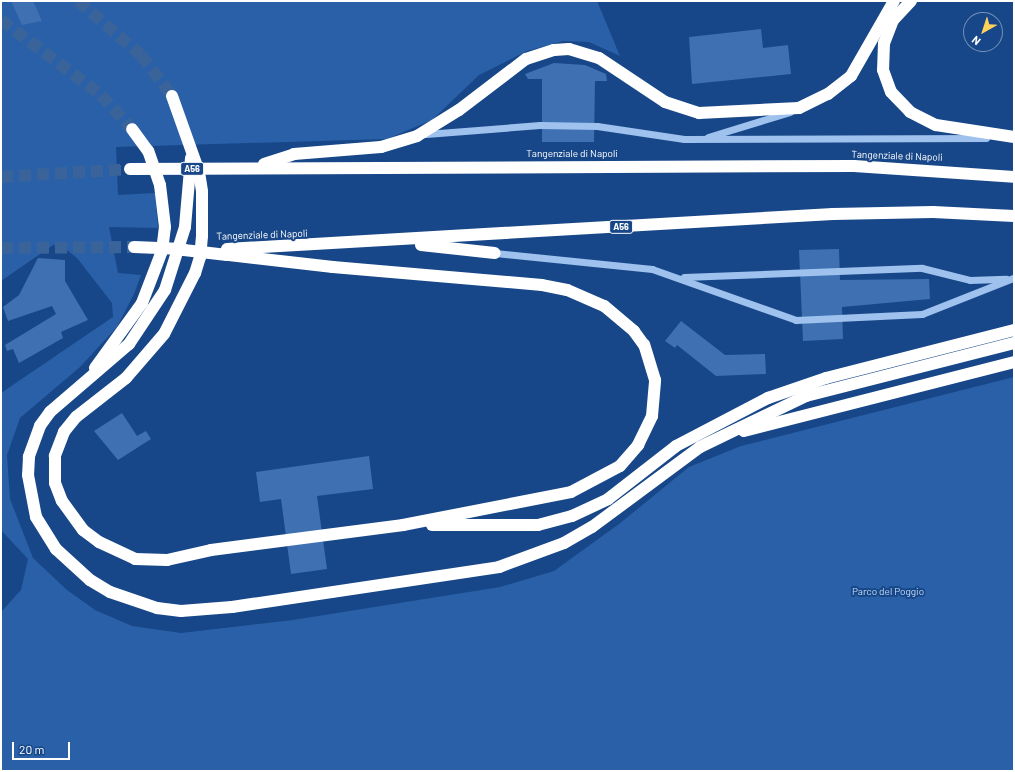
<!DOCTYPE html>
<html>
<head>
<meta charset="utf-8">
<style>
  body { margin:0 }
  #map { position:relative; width:1015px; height:772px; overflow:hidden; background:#174788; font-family:Barlow,sans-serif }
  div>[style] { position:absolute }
  .green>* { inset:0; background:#2960a7 }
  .building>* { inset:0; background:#3f70b2 }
  .highway-tunnel>* { height:12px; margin-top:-6px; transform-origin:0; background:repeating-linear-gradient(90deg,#3a639a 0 12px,transparent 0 18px) }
  .minor>* { height:7px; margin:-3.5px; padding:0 3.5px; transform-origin:3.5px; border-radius:3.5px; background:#9ec1ee }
  .highway>* { height:12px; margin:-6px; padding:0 6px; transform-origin:6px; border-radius:6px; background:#fff }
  span { translate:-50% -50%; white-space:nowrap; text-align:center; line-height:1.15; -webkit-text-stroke:4px #174788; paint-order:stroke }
  .shield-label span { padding:1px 3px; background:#174788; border:1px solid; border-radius:3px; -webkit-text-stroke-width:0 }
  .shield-label { font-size:9px; color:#fff; font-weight:700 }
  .street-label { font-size:10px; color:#fff }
  .park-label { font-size:10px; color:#c4dcfa }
  .frame { position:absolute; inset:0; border:2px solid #fff; pointer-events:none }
  .north { position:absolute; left:963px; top:12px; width:40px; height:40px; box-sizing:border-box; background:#174788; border:1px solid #7491b8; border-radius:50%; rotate:219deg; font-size:11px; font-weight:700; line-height:16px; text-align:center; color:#fff }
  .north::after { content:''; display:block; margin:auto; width:14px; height:18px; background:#ffd25b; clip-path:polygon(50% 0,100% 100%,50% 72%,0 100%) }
  .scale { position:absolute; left:12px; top:742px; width:58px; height:18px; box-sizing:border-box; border:2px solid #fff; border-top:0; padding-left:5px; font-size:12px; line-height:14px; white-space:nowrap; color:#fff; -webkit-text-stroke:3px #174788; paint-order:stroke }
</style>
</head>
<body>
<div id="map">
  <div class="green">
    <i style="clip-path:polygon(1px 1px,597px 1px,620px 56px,589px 42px,563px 41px,527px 51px,479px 75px,432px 120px,387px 139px,116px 147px,118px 195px,155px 193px,158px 228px,109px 227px,118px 273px,141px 275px,134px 294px,117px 327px,80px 367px,20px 418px,7px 455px,10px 499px,33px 558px,67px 590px,95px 610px,132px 626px,181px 633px,293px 620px,500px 587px,554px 571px,619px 524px,689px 467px,741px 446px,1014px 377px,1014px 771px,1px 771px,1px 612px,21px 590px,28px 559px,1px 530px,1px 393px,113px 317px,112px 303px,77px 258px,63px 247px,53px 245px,1px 281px)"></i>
  </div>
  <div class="building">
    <i style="clip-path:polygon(11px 1px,33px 1px,42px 21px,22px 25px)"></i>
    <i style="clip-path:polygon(761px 29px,763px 48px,788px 45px,791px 74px,692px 84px,689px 37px)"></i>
    <i style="clip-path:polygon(554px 63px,585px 65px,606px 74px,607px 81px,595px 81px,594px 142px,542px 142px,542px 79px,528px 79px,525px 74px)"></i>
    <i style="clip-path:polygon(839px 249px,840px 280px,929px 279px,930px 299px,842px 307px,843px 339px,803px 341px,799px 250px)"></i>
    <i style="clip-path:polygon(38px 258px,65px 260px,65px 281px,88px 320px,61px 332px,63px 338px,19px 363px,13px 349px,7px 351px,5px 345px,56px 314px,52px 306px,8px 321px,3px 307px,19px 295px)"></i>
    <i style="clip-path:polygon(681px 321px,725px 355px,765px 354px,766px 374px,716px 376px,677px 345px,675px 348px,665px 341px)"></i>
    <i style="clip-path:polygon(122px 413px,137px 436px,146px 431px,151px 439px,118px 460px,94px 431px)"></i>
    <i style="clip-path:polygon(369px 456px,373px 489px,317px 496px,327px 569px,291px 574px,281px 499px,260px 502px,256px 472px)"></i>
  </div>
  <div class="highway-tunnel">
    <i style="left:78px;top:1px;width:83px;rotate:40.6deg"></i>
    <i style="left:141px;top:55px;width:51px;rotate:52.9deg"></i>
    <i style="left:1px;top:20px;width:125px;rotate:36.9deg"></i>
    <i style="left:101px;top:95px;width:46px;rotate:47.6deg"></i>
    <i style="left:1px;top:177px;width:129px;rotate:-3.5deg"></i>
    <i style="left:1px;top:248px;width:133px;rotate:-0.4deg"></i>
  </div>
  <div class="minor">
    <i style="left:426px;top:134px;width:114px;rotate:-4.5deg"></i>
    <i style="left:540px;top:125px;width:57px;rotate:1deg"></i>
    <i style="left:597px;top:126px;width:88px;rotate:8.5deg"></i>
    <i style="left:684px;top:139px;width:302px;rotate:-0.2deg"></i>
    <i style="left:708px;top:137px;width:86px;rotate:-17deg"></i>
    <i style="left:495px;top:253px;width:158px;rotate:5.8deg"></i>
    <i style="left:652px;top:269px;width:153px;rotate:19.5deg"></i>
    <i style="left:796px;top:320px;width:126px;rotate:-2.7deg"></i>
    <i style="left:922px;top:314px;width:98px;rotate:-21.6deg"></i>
    <i style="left:684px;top:277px;width:238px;rotate:-2.2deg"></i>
    <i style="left:922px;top:268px;width:49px;rotate:14deg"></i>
    <i style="left:970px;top:280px;width:36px;rotate:-2deg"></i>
  </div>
  <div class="highway">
    <i style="left:911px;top:1px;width:26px;rotate:133deg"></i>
    <i style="left:893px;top:20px;width:25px;rotate:111deg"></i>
    <i style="left:884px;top:43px;width:27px;rotate:92deg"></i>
    <i style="left:883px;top:70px;width:23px;rotate:70deg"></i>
    <i style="left:891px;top:92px;width:28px;rotate:46deg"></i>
    <i style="left:910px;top:112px;width:29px;rotate:27deg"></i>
    <i style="left:936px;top:125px;width:79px;rotate:8.7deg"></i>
    <i style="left:172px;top:96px;width:81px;rotate:70.4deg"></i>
    <i style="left:199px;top:172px;width:20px;rotate:81deg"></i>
    <i style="left:202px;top:192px;width:44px;rotate:90deg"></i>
    <i style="left:202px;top:236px;width:21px;rotate:95deg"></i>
    <i style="left:200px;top:257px;width:17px;rotate:107deg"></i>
    <i style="left:195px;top:273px;width:68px;rotate:116.9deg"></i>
    <i style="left:164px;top:334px;width:58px;rotate:130.8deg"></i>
    <i style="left:126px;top:378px;width:63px;rotate:142deg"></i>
    <i style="left:76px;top:417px;width:19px;rotate:129deg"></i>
    <i style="left:64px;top:432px;width:26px;rotate:111deg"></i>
    <i style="left:55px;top:456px;width:27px;rotate:90deg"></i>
    <i style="left:55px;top:483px;width:19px;rotate:69deg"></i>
    <i style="left:62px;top:501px;width:36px;rotate:54deg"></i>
    <i style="left:83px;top:530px;width:20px;rotate:37deg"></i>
    <i style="left:99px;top:542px;width:40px;rotate:25deg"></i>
    <i style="left:135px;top:559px;width:32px;rotate:2deg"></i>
    <i style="left:167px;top:560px;width:45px;rotate:-12.8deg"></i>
    <i style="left:211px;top:550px;width:194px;rotate:-7.4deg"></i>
    <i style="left:403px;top:525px;width:171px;rotate:-11.1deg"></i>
    <i style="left:571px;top:492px;width:55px;rotate:-28deg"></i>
    <i style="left:620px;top:466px;width:28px;rotate:-49deg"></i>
    <i style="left:638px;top:445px;width:32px;rotate:-64deg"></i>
    <i style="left:652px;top:416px;width:36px;rotate:-85deg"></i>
    <i style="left:655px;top:380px;width:37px;rotate:-107deg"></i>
    <i style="left:644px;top:345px;width:17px;rotate:-126deg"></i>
    <i style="left:634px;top:331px;width:39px;rotate:-140deg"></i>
    <i style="left:604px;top:306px;width:40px;rotate:-156.6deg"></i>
    <i style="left:567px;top:290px;width:25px;rotate:-169deg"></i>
    <i style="left:542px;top:285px;width:210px;rotate:-175.1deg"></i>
    <i style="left:333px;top:267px;width:107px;rotate:-173.5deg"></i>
    <i style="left:227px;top:255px;width:52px;rotate:-173.4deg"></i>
    <i style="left:191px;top:158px;width:69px;rotate:95deg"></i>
    <i style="left:185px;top:227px;width:66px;rotate:107.6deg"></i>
    <i style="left:165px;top:290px;width:65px;rotate:123.7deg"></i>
    <i style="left:129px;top:344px;width:104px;rotate:139.3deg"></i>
    <i style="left:50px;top:412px;width:17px;rotate:126deg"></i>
    <i style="left:40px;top:426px;width:33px;rotate:110deg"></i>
    <i style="left:29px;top:457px;width:18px;rotate:93deg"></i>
    <i style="left:28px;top:475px;width:43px;rotate:79.2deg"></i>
    <i style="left:36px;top:517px;width:38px;rotate:58deg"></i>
    <i style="left:56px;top:549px;width:46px;rotate:42.4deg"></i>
    <i style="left:90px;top:580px;width:23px;rotate:31deg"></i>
    <i style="left:110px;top:592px;width:50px;rotate:18.8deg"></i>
    <i style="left:157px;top:608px;width:24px;rotate:7deg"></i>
    <i style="left:181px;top:611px;width:51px;rotate:-4.5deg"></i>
    <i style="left:232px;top:607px;width:270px;rotate:-8.5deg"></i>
    <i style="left:499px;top:567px;width:69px;rotate:-20.3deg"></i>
    <i style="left:564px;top:543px;width:32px;rotate:-30deg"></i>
    <i style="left:592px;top:527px;width:134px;rotate:-36.5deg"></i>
    <i style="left:700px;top:447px;width:118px;rotate:-25.7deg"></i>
    <i style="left:806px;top:396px;width:215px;rotate:-14.3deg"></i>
    <i style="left:264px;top:164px;width:32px;rotate:-18deg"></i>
    <i style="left:294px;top:154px;width:87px;rotate:-4.6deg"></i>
    <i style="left:381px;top:147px;width:38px;rotate:-17deg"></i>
    <i style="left:417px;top:136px;width:49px;rotate:-31.8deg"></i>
    <i style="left:459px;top:110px;width:84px;rotate:-37.3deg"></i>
    <i style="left:526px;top:59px;width:29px;rotate:-18deg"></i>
    <i style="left:554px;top:50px;width:15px;rotate:-4deg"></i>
    <i style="left:569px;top:49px;width:31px;rotate:17deg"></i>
    <i style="left:599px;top:58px;width:79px;rotate:33.7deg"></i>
    <i style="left:665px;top:102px;width:36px;rotate:18deg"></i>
    <i style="left:699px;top:113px;width:100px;rotate:-2.9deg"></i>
    <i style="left:799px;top:108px;width:32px;rotate:-26deg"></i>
    <i style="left:828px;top:94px;width:29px;rotate:-38deg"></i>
    <i style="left:851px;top:76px;width:86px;rotate:-60.2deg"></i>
    <i style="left:130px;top:169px;width:724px;rotate:-0.24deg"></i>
    <i style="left:854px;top:166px;width:160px;rotate:3.9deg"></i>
    <i style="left:421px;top:245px;width:74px;rotate:6.2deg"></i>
    <i style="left:134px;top:247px;width:49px;rotate:2.3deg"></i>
    <i style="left:227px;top:249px;width:607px;rotate:-3.31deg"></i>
    <i style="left:833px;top:214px;width:100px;rotate:-1.1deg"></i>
    <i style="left:933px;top:212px;width:81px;rotate:2.8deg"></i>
    <i style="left:95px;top:368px;width:80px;rotate:-54.1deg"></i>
    <i style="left:142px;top:303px;width:56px;rotate:-69deg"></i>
    <i style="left:162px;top:251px;width:24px;rotate:-83deg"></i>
    <i style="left:165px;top:227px;width:42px;rotate:-96.8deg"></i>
    <i style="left:160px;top:185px;width:36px;rotate:-109deg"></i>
    <i style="left:148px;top:151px;width:27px;rotate:-126deg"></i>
    <i style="left:744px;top:431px;width:279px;rotate:-14.3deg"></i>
    <i style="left:432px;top:525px;width:106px"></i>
    <i style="left:538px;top:525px;width:35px;rotate:-15deg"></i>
    <i style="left:572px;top:516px;width:40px;rotate:-25deg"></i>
    <i style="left:608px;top:499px;width:86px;rotate:-37.9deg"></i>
    <i style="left:676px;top:446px;width:104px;rotate:-27.6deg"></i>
    <i style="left:768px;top:398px;width:61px;rotate:-19deg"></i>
    <i style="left:826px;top:378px;width:194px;rotate:-14.3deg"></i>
  </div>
  <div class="shield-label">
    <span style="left:192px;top:169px">A56</span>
    <span style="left:621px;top:227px">A56</span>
  </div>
  <div class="street-label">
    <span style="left:572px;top:154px">Tangenziale di Napoli</span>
    <span style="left:897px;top:156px;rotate:2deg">Tangenziale di Napoli</span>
    <span style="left:262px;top:235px;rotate:-2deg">Tangenziale di Napoli</span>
  </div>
  <div class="park-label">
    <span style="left:888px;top:592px">Parco del Poggio</span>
  </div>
  <div class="frame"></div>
  <div class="north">N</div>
  <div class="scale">20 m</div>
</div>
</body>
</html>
